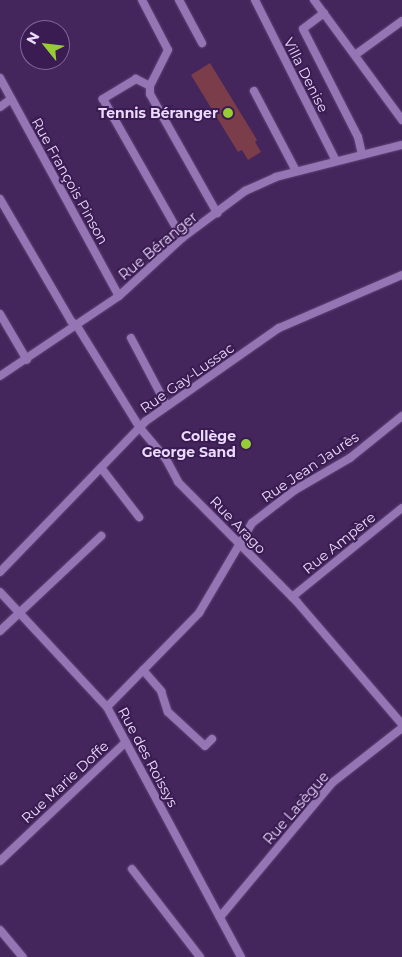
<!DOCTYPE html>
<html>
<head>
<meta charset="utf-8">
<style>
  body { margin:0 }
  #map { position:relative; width:402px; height:957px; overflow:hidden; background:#44265d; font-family:Montserrat,sans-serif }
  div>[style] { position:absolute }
  .green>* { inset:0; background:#7b3d4a }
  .roads { filter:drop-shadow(0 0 1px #604475) drop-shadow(0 0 1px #604475) }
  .street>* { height:8px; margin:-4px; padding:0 4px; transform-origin:4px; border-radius:4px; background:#9675b4 }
  .dots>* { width:14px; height:14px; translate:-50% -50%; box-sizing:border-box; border:2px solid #3a1b52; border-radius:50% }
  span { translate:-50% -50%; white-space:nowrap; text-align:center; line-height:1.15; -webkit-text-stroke:4px #3a1b52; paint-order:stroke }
  .street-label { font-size:14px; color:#eadafc }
  .poi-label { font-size:14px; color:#eadafc; font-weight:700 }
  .right { translate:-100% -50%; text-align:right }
  .north { position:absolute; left:20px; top:20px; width:50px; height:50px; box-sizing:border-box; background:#3a1b52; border:1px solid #806796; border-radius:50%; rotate:299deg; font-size:14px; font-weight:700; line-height:20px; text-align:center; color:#eadafc }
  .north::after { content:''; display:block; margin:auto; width:18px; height:22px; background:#97cc38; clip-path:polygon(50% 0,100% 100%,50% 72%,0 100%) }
</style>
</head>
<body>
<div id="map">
  <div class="green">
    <i style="clip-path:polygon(210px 63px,257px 140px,255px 142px,261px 152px,248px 160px,242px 150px,238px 152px,191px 75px)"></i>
  </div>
  <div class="roads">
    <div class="street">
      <i style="left:142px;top:0;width:56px;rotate:62.5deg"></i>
      <i style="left:168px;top:50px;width:40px;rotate:116.6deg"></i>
      <i style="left:150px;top:86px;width:8px;rotate:90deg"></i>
      <i style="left:150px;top:94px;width:137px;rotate:60.6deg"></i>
      <i style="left:179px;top:0;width:49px;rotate:61.9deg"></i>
      <i style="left:255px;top:0;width:180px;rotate:63.3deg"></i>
      <i style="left:314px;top:0;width:149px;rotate:53.7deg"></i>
      <i style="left:324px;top:13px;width:26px;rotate:143deg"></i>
      <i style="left:303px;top:29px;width:121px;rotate:63deg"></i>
      <i style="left:358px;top:137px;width:18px;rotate:77deg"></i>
      <i style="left:355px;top:55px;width:58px;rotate:-35.9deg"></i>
      <i style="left:0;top:78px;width:248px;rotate:61.4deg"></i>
      <i style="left:150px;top:86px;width:16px;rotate:-153deg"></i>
      <i style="left:136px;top:79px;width:39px;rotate:149deg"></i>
      <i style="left:103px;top:99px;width:160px;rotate:60.4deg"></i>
      <i style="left:254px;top:91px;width:90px;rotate:62.3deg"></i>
      <i style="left:0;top:107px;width:14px;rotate:-36deg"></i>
      <i style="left:0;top:199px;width:141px;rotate:59.8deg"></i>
      <i style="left:71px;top:321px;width:8px;rotate:40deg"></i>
      <i style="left:77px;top:326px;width:120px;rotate:58.3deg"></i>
      <i style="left:140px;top:428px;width:40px;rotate:50deg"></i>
      <i style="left:166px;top:459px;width:26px;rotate:62deg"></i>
      <i style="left:178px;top:482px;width:169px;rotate:45.2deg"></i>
      <i style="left:297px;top:602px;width:161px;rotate:49.3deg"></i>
      <i style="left:0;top:314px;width:53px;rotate:59.6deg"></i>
      <i style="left:131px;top:338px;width:77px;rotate:62.1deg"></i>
      <i style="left:0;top:376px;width:143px;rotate:-33.9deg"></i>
      <i style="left:119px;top:296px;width:86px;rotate:-42.6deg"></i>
      <i style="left:182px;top:238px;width:79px;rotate:-36.7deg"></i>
      <i style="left:245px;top:191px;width:34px;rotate:-24deg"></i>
      <i style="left:276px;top:177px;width:130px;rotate:-14.3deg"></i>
      <i style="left:102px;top:469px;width:61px;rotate:52.4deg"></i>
      <i style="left:0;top:572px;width:210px;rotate:-46deg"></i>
      <i style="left:146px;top:421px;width:162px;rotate:-35deg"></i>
      <i style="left:279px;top:328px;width:134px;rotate:-23.3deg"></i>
      <i style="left:0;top:592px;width:157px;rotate:47.1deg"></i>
      <i style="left:107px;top:707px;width:284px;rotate:61.8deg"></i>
      <i style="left:292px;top:597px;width:141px;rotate:-39deg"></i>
      <i style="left:0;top:631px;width:139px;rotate:-43.2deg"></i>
      <i style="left:143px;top:670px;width:28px;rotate:49deg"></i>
      <i style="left:161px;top:691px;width:22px;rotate:72deg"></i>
      <i style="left:168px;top:712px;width:50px;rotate:42.6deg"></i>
      <i style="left:205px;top:746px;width:10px;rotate:-45deg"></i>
      <i style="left:107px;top:707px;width:132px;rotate:-45.6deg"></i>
      <i style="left:199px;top:613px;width:104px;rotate:-59.5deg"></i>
      <i style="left:252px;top:523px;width:54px;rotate:-37.5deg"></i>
      <i style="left:295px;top:490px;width:64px;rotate:-30.2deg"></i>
      <i style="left:350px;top:458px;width:67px;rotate:-38.9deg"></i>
      <i style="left:0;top:861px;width:173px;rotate:-43.4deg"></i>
      <i style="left:132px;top:869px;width:111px;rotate:52.3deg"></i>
      <i style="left:220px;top:917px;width:175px;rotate:-50.1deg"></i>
      <i style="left:332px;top:783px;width:89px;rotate:-38.2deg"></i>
      <i style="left:0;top:930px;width:35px;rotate:50deg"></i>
    </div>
  </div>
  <div class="dots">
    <i style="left:228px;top:113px;background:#97cc38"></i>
    <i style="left:246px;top:444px;background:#97cc38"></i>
  </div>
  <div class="street-label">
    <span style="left:306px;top:75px;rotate:63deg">Villa Denise</span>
    <span style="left:70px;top:181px;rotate:61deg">Rue François Pinson</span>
    <span style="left:158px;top:246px;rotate:-40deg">Rue Béranger</span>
    <span style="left:187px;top:378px;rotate:-35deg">Rue Gay-Lussac</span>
    <span style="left:310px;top:467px;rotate:-34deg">Rue Jean Jaurès</span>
    <span style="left:238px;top:525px;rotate:46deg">Rue Arago</span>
    <span style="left:339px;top:543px;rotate:-39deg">Rue Ampère</span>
    <span style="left:148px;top:757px;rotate:62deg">Rue des Roissys</span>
    <span style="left:65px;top:782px;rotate:-43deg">Rue Marie Doffe</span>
    <span style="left:296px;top:808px;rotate:-49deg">Rue Lasègue</span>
  </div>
  <div class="poi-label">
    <span class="right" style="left:218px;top:113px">Tennis Béranger</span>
    <span class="right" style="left:236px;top:444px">Collège<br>George Sand</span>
  </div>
  <div class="north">N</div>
</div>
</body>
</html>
